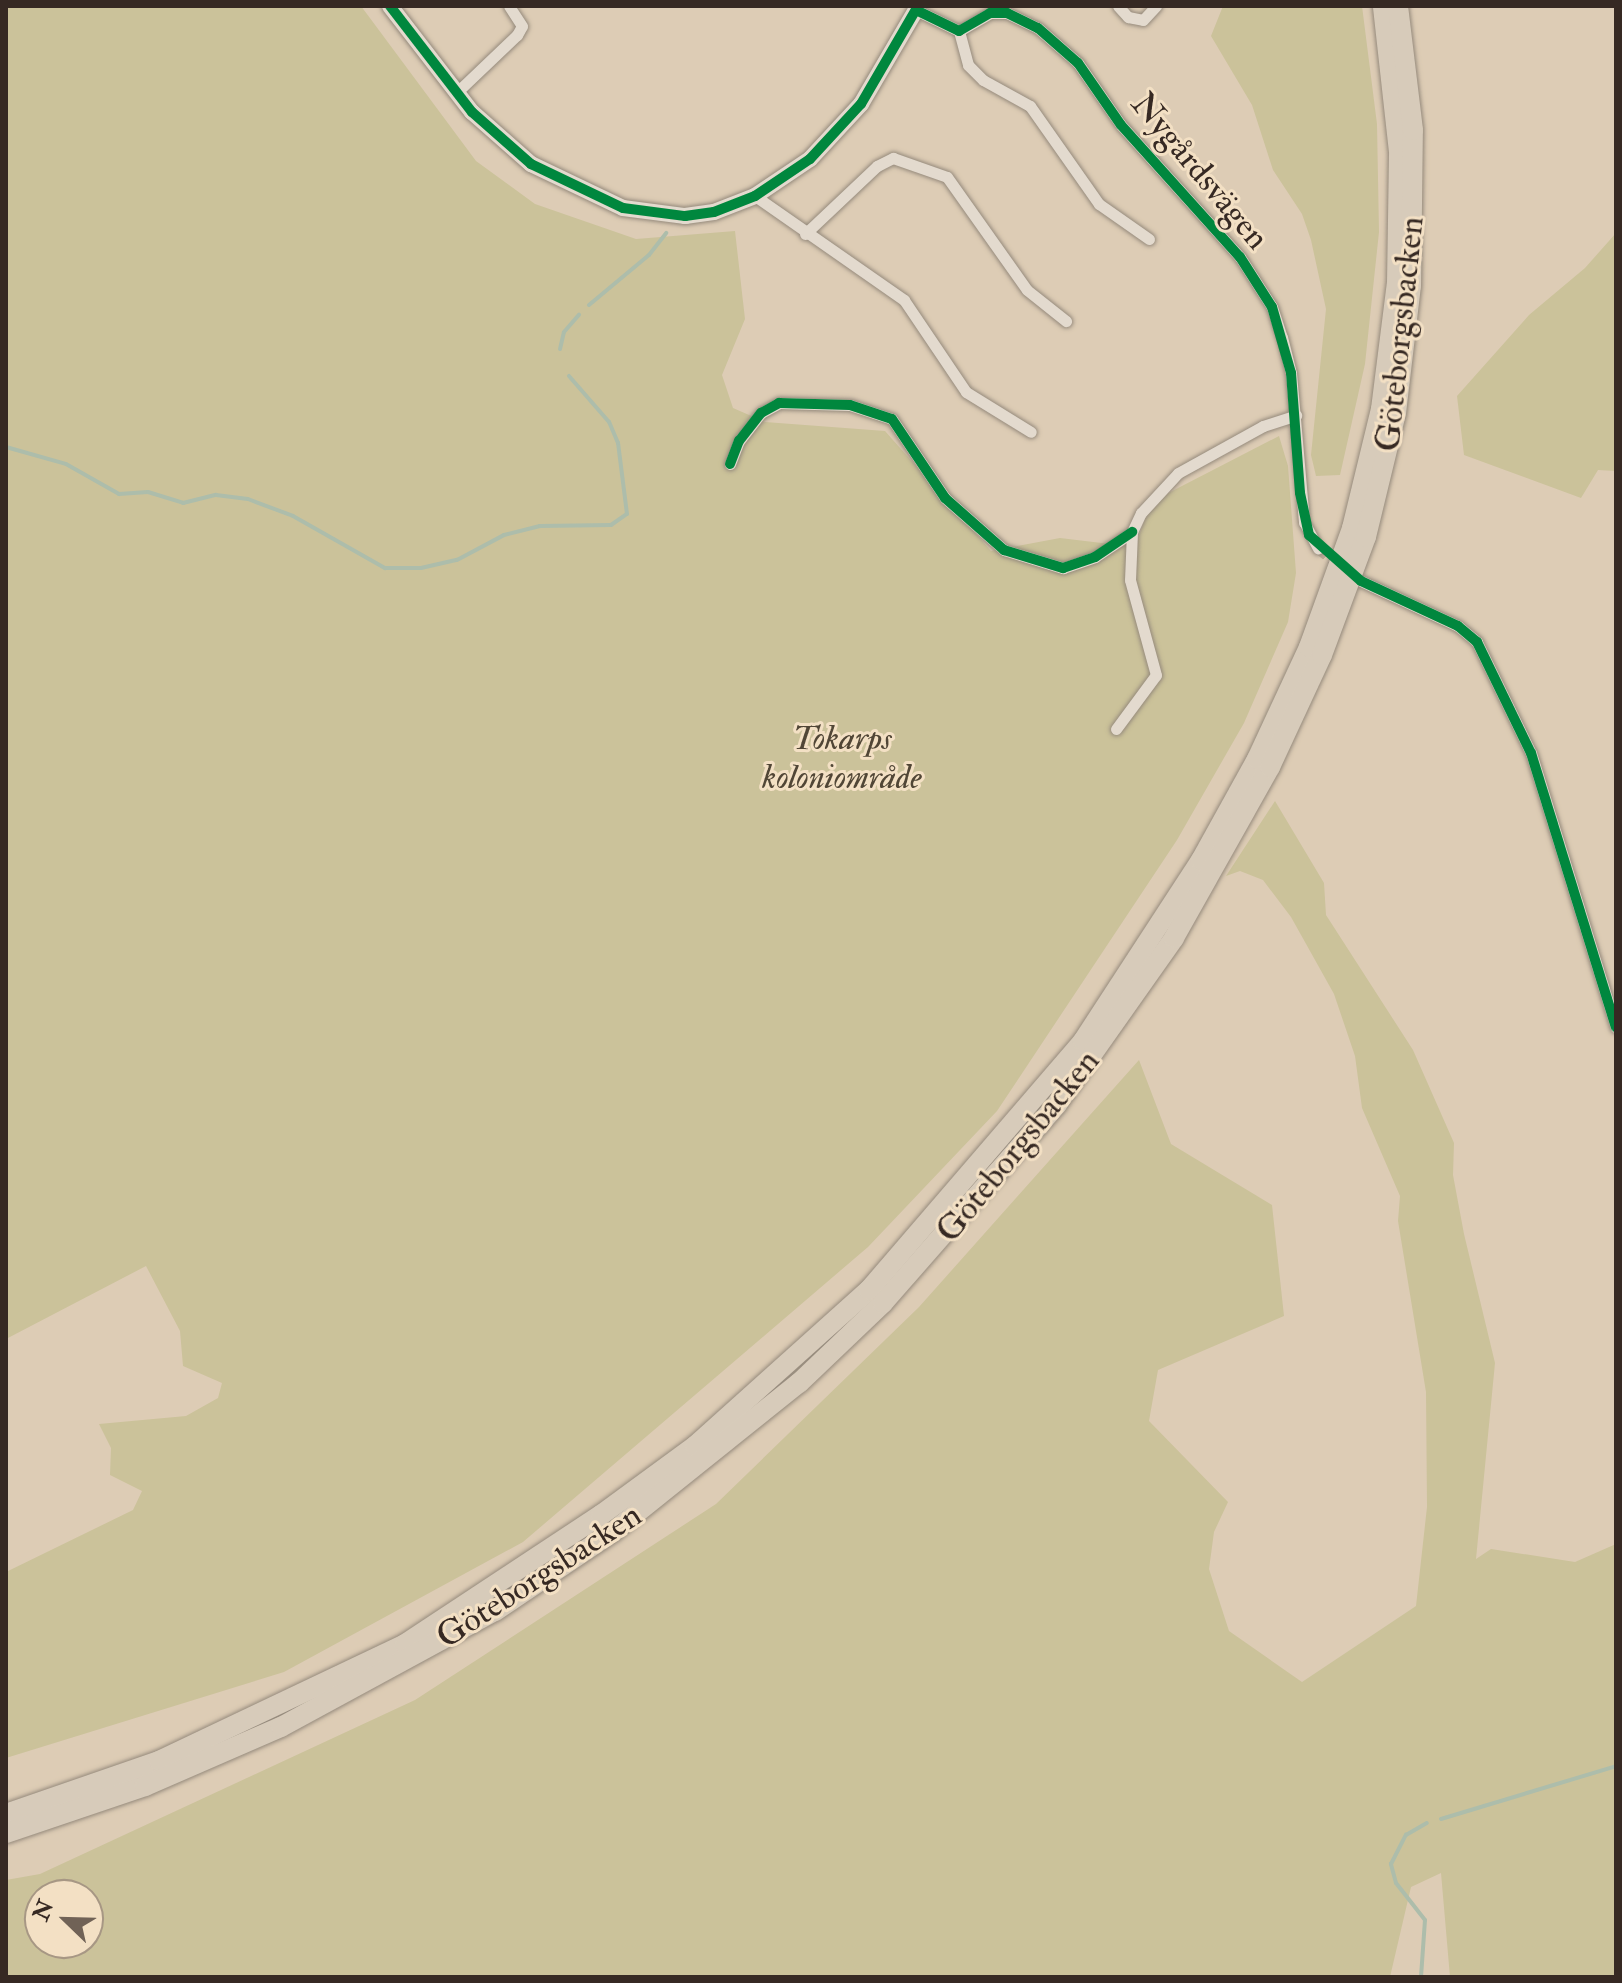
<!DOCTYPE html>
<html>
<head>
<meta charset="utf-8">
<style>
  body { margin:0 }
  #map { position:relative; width:1622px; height:1983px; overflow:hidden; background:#ddccb5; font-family:"IM FELL Double Pica",serif }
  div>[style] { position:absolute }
  .green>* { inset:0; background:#cbc29a }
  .stream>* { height:4px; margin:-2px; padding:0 2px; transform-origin:2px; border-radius:2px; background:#adbdab }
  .street-tunnel>* { height:11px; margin-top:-5.5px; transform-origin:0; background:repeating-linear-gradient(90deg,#bcab98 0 11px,transparent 0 16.5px) }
  .roads { filter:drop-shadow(0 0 2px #958a7c) drop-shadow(0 0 2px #958a7c) }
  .street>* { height:11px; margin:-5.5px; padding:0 5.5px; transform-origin:5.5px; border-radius:5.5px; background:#e3dace }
  .secondary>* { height:16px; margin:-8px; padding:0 8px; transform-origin:8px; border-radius:8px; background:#e3dace }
  .highway>* { height:20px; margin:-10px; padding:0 10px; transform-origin:10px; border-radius:10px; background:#d7cbba }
  .cycleway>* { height:10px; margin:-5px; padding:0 5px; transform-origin:5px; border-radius:5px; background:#00873e }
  span { translate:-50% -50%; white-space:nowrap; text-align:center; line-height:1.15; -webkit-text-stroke:6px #f3e0c4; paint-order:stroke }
  .street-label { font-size:34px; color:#362923 }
  .park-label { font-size:34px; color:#514636; font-style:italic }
  .frame { position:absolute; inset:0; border:8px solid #362923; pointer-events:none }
  .north { position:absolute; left:24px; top:1879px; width:80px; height:80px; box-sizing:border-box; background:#f3e0c4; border:2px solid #a79784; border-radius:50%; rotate:293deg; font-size:22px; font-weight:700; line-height:32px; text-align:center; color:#362923 }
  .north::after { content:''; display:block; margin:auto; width:28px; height:36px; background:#706256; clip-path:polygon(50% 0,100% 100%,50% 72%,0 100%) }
</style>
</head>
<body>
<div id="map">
  <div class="green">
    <i style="clip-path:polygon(6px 6px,361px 6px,476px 161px,535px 204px,636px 239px,735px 231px,745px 319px,722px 375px,733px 408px,765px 422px,885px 431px,991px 551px,1060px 538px,1135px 547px,1151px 502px,1279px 436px,1288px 466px,1296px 573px,1288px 622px,1244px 723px,1177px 840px,997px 1111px,868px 1247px,523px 1542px,284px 1672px,6px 1758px,6px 1572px,133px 1510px,142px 1491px,110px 1475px,111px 1448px,99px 1424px,186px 1416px,218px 1398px,222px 1383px,183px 1366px,180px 1331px,146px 1266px,6px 1339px)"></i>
    <i style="clip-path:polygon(1223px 6px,1362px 6px,1377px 124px,1379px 232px,1365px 364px,1340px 475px,1316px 476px,1311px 455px,1326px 309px,1311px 240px,1302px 214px,1273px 170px,1252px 105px,1211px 36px)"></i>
    <i style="clip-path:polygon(1616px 233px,1616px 471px,1598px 470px,1581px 498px,1464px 455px,1457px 396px,1529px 315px,1585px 268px)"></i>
    <i style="clip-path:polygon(evenodd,1275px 801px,1324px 883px,1326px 915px,1413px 1050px,1454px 1143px,1453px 1175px,1464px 1234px,1495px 1363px,1476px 1559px,1491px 1549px,1575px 1562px,1616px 1544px,1616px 1977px,1450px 1977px,1441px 1873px,1411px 1887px,1390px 1977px,6px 1977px,6px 1880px,40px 1874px,415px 1700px,716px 1504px,919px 1307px,1139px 1060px,1171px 1144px,1272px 1205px,1284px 1316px,1158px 1370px,1149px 1421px,1228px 1502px,1214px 1532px,1209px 1569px,1229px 1631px,1302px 1682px,1416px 1606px,1427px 1507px,1426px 1392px,1398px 1221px,1400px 1196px,1362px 1108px,1355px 1056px,1334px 994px,1291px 917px,1263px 880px,1240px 871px,1226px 876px,1275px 801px,88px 1895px,88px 1943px,40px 1943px,40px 1895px,88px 1895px)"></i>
  </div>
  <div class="stream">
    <i style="left:589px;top:305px;width:78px;rotate:-39.8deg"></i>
    <i style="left:649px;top:255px;width:28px;rotate:-52deg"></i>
    <i style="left:560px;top:349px;width:17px;rotate:-77deg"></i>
    <i style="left:564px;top:332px;width:23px;rotate:-49deg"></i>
    <i style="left:6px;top:447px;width:62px;rotate:15.8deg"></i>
    <i style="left:66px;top:464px;width:61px;rotate:29.5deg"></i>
    <i style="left:119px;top:494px;width:29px;rotate:-4deg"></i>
    <i style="left:148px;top:492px;width:37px;rotate:17deg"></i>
    <i style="left:183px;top:503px;width:34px;rotate:-14deg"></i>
    <i style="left:216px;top:495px;width:32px;rotate:7deg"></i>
    <i style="left:248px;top:499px;width:48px;rotate:20.7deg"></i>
    <i style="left:293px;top:516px;width:106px;rotate:29.5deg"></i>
    <i style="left:385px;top:568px;width:36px"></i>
    <i style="left:421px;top:568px;width:37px;rotate:-13deg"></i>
    <i style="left:457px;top:560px;width:53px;rotate:-28deg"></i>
    <i style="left:504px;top:535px;width:37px;rotate:-14deg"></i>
    <i style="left:540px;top:526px;width:71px;rotate:-0.8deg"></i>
    <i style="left:611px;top:525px;width:19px;rotate:-35deg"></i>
    <i style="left:627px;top:514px;width:72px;rotate:-97.2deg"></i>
    <i style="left:618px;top:443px;width:23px;rotate:-113deg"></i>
    <i style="left:609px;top:422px;width:61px;rotate:-131deg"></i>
    <i style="left:1441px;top:1819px;width:183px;rotate:-16.8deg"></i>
    <i style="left:1421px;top:1977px;width:57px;rotate:-86deg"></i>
    <i style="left:1425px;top:1920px;width:47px;rotate:-128.1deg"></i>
    <i style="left:1396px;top:1883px;width:20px;rotate:-105deg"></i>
    <i style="left:1391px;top:1864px;width:33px;rotate:-63deg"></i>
    <i style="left:1406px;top:1835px;width:24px;rotate:-30deg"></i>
  </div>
  <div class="street-tunnel">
    <i style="left:1318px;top:548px;width:29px;rotate:38deg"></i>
  </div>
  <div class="roads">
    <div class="street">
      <i style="left:918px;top:6px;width:4px;rotate:117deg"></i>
      <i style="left:916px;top:10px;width:48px;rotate:26deg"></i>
      <i style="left:959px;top:31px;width:36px;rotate:-30deg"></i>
      <i style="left:990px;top:13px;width:17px"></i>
      <i style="left:1007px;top:13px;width:34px;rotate:26deg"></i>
      <i style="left:1038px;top:28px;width:53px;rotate:41.2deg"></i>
      <i style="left:1078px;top:63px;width:75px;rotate:55.3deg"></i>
      <i style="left:1121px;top:125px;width:178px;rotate:48deg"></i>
      <i style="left:1240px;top:257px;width:59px;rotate:57.4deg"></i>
      <i style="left:1272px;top:307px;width:32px;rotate:72deg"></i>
      <i style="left:1282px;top:337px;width:37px;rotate:76deg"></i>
      <i style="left:1291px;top:373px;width:150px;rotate:85deg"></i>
      <i style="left:1304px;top:522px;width:30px;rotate:62deg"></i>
      <i style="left:1118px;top:6px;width:15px;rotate:48deg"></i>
      <i style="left:1128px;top:17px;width:15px;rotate:11deg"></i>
      <i style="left:1143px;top:20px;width:19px;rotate:-47deg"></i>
      <i style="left:959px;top:31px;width:35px;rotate:75deg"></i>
      <i style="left:968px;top:65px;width:21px;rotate:45deg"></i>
      <i style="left:983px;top:80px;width:54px;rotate:29deg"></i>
      <i style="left:1030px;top:106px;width:120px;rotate:54.9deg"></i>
      <i style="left:1099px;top:204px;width:61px;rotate:35deg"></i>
      <i style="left:456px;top:93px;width:84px;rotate:-43.6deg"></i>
      <i style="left:517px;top:35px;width:10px;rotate:-61deg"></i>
      <i style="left:522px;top:26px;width:24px;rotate:-123deg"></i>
      <i style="left:755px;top:196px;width:182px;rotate:34.9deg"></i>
      <i style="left:904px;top:300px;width:111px;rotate:56deg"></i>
      <i style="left:966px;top:392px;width:76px;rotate:31.6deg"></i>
      <i style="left:805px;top:234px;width:99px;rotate:-43.4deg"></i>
      <i style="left:877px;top:166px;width:18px;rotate:-27deg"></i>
      <i style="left:893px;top:158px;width:57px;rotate:19.4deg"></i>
      <i style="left:947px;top:177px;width:138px;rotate:54.7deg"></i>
      <i style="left:1027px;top:290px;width:50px;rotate:38.5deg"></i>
      <i style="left:730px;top:464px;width:25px;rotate:-69deg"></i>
      <i style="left:739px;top:441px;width:36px;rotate:-52deg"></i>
      <i style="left:761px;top:413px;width:21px;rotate:-29deg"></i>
      <i style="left:779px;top:403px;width:71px;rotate:1.6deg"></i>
      <i style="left:850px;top:405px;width:44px;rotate:18.4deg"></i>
      <i style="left:892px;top:419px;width:95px;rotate:56.1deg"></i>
      <i style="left:945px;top:498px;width:79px;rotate:41.4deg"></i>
      <i style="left:1004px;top:550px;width:62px;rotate:17deg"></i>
      <i style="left:1063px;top:568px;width:34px;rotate:-19deg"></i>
      <i style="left:1095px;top:557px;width:45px;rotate:-34deg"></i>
      <i style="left:1361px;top:581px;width:107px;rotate:24.9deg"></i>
      <i style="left:1458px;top:626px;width:25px;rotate:40deg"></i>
      <i style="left:1477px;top:642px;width:123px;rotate:64.1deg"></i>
      <i style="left:1531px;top:753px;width:287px;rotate:72.8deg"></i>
      <i style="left:1116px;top:729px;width:67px;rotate:-53.5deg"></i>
      <i style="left:1156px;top:675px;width:98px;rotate:-105.3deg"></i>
      <i style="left:1130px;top:580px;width:48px;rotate:-87.6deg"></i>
      <i style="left:1132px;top:532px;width:21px;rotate:-65deg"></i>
      <i style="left:1141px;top:513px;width:54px;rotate:-47.2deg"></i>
      <i style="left:1178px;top:473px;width:97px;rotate:-28.9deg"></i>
      <i style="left:1263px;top:426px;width:35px;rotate:-18deg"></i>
    </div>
    <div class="secondary">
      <i style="left:390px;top:6px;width:134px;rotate:52.3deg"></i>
      <i style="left:472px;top:112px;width:79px;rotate:41.4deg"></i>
      <i style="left:531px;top:164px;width:102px;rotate:25.6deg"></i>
      <i style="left:623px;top:208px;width:63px;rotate:7.4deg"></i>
      <i style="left:685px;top:216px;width:29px;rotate:-8deg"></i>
      <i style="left:714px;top:212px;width:44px;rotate:-21.3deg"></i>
      <i style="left:755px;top:196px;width:66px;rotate:-33.9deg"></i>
      <i style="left:810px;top:159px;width:75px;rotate:-47.2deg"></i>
      <i style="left:861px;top:104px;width:109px;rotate:-59.7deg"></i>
    </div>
    <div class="highway">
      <i style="left:6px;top:1814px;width:162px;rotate:-19.1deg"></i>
      <i style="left:159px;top:1761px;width:272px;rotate:-25.4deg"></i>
      <i style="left:405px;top:1644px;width:235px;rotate:-33.4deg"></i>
      <i style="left:601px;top:1515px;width:117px;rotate:-36.3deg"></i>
      <i style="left:695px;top:1446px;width:234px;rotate:-41.9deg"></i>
      <i style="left:869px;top:1290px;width:328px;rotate:-49.3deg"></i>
      <i style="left:1083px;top:1041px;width:216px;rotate:-56.9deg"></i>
      <i style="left:1201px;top:860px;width:115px;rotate:-61deg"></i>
      <i style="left:1257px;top:759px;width:123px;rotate:-65.1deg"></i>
      <i style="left:1309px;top:647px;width:127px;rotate:-70.1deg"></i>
      <i style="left:1352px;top:528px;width:122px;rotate:-76.3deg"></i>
      <i style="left:1381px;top:409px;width:127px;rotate:-82.8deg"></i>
      <i style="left:1397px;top:283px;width:131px;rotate:-89.1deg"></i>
      <i style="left:1399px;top:152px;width:147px;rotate:-96.3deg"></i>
      <i style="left:6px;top:1833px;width:147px;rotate:-18.7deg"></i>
      <i style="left:145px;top:1786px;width:148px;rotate:-23.5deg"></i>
      <i style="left:281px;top:1727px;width:243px;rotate:-28.5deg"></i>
      <i style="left:495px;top:1611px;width:143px;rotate:-33.9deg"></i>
      <i style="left:614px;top:1531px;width:237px;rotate:-38.7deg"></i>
      <i style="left:799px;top:1383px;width:116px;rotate:-43.6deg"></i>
      <i style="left:883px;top:1303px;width:264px;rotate:-48.8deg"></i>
      <i style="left:1057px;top:1104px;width:203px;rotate:-54.8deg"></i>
      <i style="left:1174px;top:938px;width:196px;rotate:-60.7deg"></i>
      <i style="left:1270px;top:767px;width:123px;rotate:-65.1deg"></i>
      <i style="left:1322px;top:655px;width:126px;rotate:-69.6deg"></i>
      <i style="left:1366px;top:537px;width:128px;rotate:-76.4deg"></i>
      <i style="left:1396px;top:413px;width:128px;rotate:-83.3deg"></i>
      <i style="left:1411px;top:286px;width:156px;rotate:-89.3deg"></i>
      <i style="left:1413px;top:130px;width:125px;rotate:-96.9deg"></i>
    </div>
  </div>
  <div class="cycleway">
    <i style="left:390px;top:6px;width:134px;rotate:52.3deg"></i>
    <i style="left:472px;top:112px;width:79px;rotate:41.4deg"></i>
    <i style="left:531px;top:164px;width:102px;rotate:25.6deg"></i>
    <i style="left:623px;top:208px;width:63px;rotate:7.4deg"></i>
    <i style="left:685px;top:216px;width:29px;rotate:-8deg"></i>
    <i style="left:714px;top:212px;width:44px;rotate:-21.3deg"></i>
    <i style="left:755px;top:196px;width:66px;rotate:-33.9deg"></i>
    <i style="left:810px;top:159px;width:75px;rotate:-47.2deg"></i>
    <i style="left:861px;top:104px;width:113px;rotate:-59.8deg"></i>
    <i style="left:916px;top:10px;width:48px;rotate:26deg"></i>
    <i style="left:959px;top:31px;width:36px;rotate:-30deg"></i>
    <i style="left:990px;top:13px;width:17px"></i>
    <i style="left:1007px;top:13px;width:34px;rotate:26deg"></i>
    <i style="left:1038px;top:28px;width:53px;rotate:41.2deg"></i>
    <i style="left:1078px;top:63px;width:75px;rotate:55.3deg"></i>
    <i style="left:1121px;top:125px;width:178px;rotate:48deg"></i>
    <i style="left:1240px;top:257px;width:59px;rotate:57.4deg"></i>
    <i style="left:1272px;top:307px;width:69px;rotate:73.9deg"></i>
    <i style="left:1291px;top:373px;width:120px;rotate:85.7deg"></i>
    <i style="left:1300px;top:493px;width:43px;rotate:77.9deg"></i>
    <i style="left:1309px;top:535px;width:69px;rotate:41.5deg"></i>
    <i style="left:1361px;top:581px;width:107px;rotate:24.9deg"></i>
    <i style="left:1458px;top:626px;width:25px;rotate:40deg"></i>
    <i style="left:1477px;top:642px;width:123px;rotate:64.1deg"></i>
    <i style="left:1531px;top:753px;width:287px;rotate:72.8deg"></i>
    <i style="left:730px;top:464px;width:25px;rotate:-69deg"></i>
    <i style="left:739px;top:441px;width:36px;rotate:-52deg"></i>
    <i style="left:761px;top:413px;width:21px;rotate:-29deg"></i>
    <i style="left:779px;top:403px;width:71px;rotate:1.6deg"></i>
    <i style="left:850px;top:405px;width:44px;rotate:18.4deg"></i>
    <i style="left:892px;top:419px;width:95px;rotate:56.1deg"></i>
    <i style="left:945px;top:498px;width:79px;rotate:41.4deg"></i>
    <i style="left:1004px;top:550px;width:62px;rotate:17deg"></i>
    <i style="left:1063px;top:568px;width:34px;rotate:-19deg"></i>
    <i style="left:1095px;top:557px;width:45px;rotate:-34deg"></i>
  </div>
  <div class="street-label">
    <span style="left:1200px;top:171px;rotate:50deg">Nygårdsvägen</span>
    <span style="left:1400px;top:334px;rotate:-84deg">Göteborgsbacken</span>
    <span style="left:1018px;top:1146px;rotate:-51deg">Göteborgsbacken</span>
    <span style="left:539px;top:1576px;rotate:-33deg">Göteborgsbacken</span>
  </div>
  <div class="park-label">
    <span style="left:842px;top:758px">Tokarps<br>koloniområde</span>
  </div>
  <div class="frame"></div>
  <div class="north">N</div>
</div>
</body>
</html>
